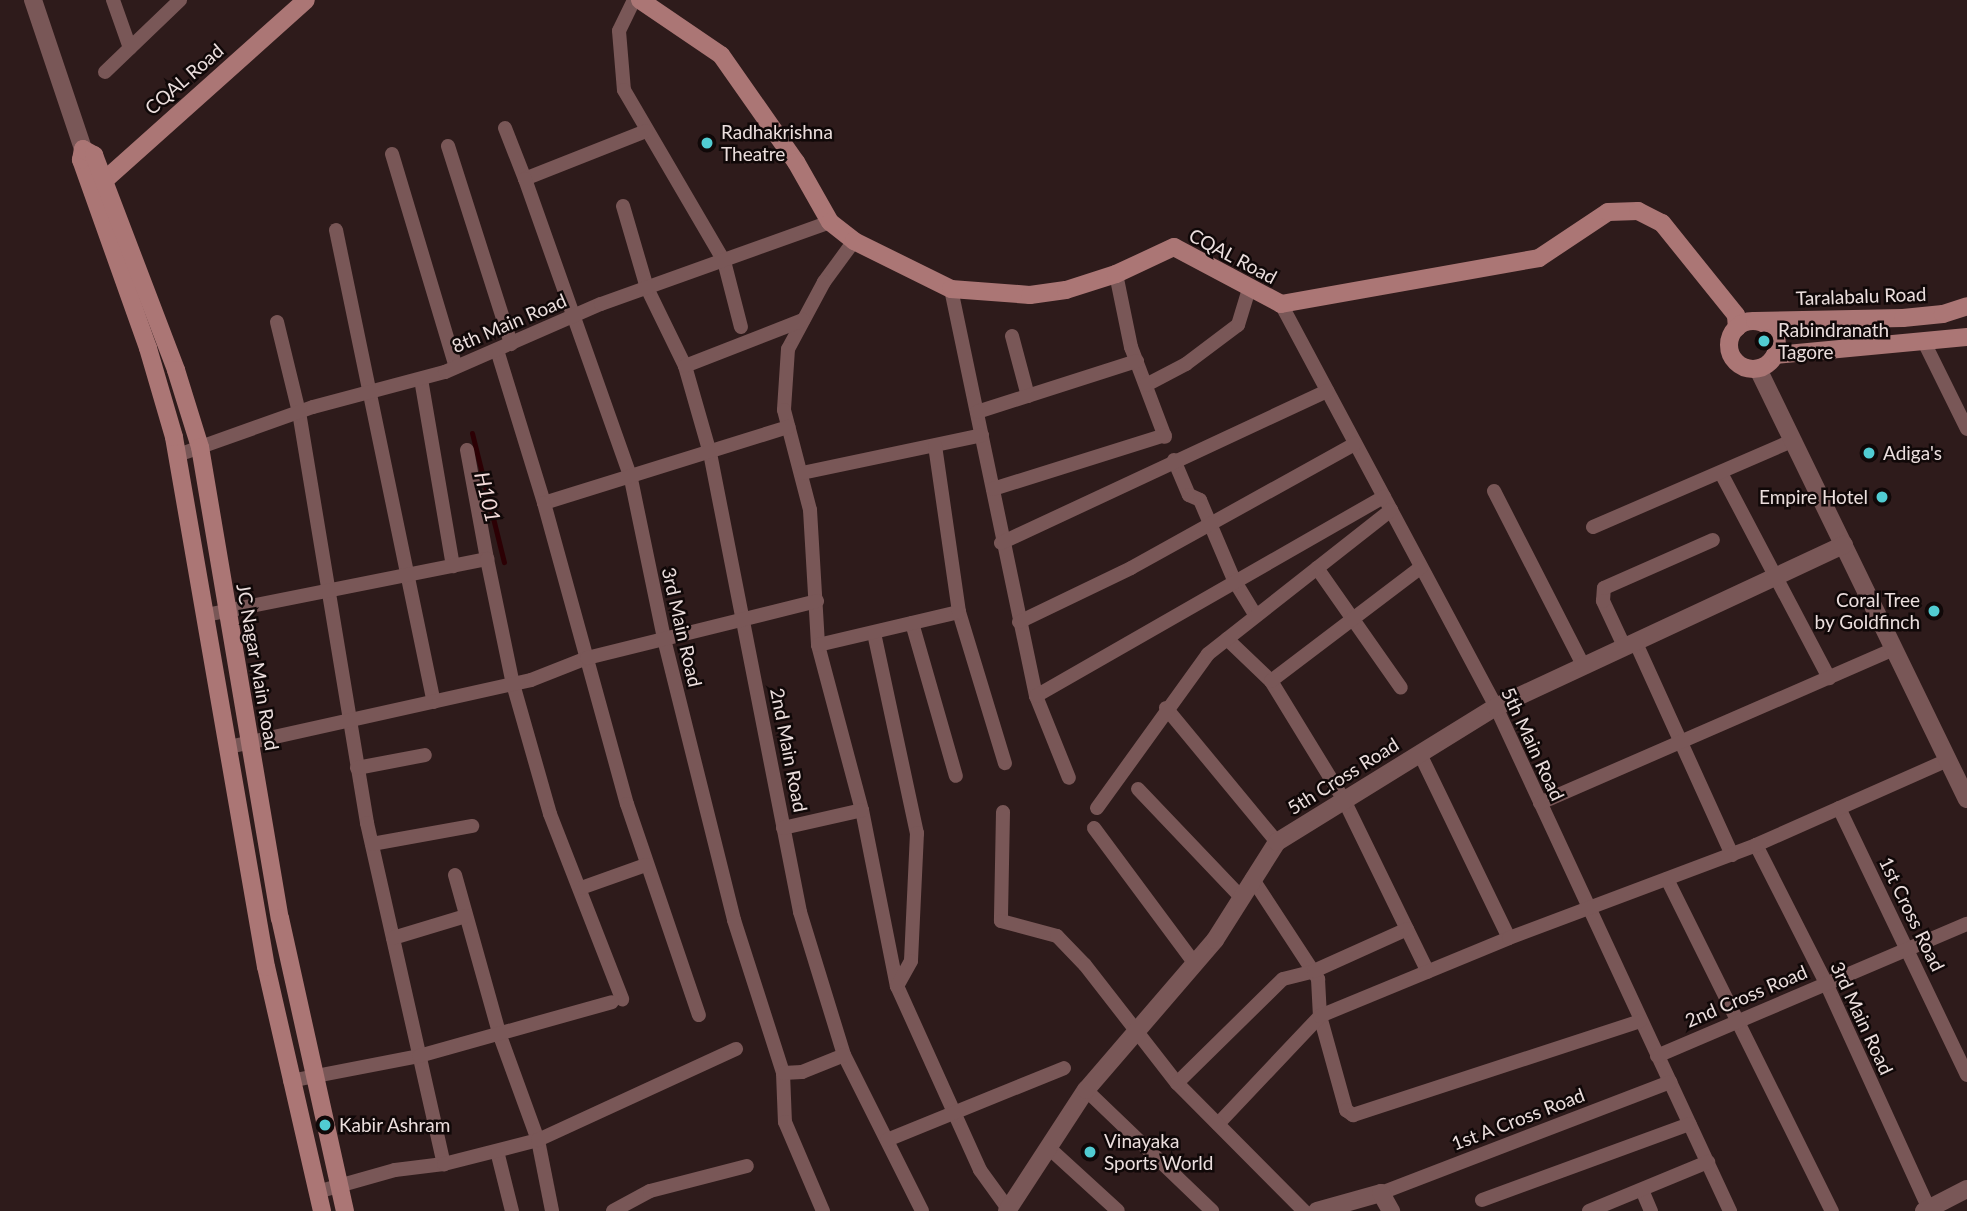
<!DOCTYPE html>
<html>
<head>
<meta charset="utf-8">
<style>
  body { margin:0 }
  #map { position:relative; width:1967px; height:1211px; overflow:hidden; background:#2e1b1b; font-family:Lato,sans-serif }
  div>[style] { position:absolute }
  .stream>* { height:5px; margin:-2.5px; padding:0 2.5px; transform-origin:2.5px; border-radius:2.5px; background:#2c0004 }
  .minor>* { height:14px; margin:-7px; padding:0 7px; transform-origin:7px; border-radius:7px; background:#795757 }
  .tertiary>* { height:18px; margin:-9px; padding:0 9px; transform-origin:9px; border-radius:9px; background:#795757 }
  .secondary>* { height:18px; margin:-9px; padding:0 9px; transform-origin:9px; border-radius:9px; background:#ab7675 }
  .secondary>.ring { margin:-9px; padding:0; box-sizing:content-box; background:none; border:18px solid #ab7675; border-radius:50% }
  .dots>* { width:19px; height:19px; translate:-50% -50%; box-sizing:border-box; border:4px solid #100808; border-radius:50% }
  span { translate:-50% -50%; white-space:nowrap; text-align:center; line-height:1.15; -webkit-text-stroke:5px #100808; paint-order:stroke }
  .street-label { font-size:19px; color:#ebdedd }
  .poi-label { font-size:19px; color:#ebdedd }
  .left { translate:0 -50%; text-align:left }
  .right { translate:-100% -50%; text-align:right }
  .water-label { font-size:21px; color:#f3dcdb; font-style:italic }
</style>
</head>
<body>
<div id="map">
  <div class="stream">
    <i style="left:472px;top:433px;width:133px;rotate:76.1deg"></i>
  </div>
  <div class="minor">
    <i style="left:113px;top:0;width:51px;rotate:70.5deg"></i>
    <i style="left:634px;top:0;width:34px;rotate:116deg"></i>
    <i style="left:619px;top:31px;width:59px;rotate:85.2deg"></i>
    <i style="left:624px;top:90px;width:198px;rotate:59.7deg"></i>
    <i style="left:724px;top:261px;width:68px;rotate:75.6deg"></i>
    <i style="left:105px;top:72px;width:104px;rotate:-43.8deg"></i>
    <i style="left:505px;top:128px;width:55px;rotate:68.6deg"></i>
    <i style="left:646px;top:131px;width:130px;rotate:158.4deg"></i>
    <i style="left:525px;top:179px;width:318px;rotate:70.5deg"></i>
    <i style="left:631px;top:479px;width:163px;rotate:78.3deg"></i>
    <i style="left:664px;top:639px;width:290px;rotate:76deg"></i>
    <i style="left:734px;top:920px;width:161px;rotate:72.2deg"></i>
    <i style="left:783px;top:1073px;width:49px;rotate:87.7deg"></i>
    <i style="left:785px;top:1122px;width:97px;rotate:66.9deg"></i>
    <i style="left:448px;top:146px;width:208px;rotate:72.3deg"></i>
    <i style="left:392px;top:154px;width:222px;rotate:73.3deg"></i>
    <i style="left:623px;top:206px;width:85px;rotate:73.7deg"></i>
    <i style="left:647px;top:288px;width:87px;rotate:64deg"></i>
    <i style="left:685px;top:366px;width:91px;rotate:74deg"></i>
    <i style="left:710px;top:453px;width:468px;rotate:78.9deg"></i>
    <i style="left:800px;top:912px;width:150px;rotate:72.9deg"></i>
    <i style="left:844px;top:1055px;width:174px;rotate:63.4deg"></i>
    <i style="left:336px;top:230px;width:482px;rotate:78.3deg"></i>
    <i style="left:854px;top:241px;width:51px;rotate:126.2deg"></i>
    <i style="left:824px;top:282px;width:76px;rotate:118.2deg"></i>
    <i style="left:788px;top:349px;width:61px;rotate:93.8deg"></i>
    <i style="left:784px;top:410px;width:103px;rotate:75.4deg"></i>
    <i style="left:810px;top:510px;width:135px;rotate:86.6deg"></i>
    <i style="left:818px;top:645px;width:171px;rotate:75.1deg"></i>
    <i style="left:862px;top:810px;width:179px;rotate:78.8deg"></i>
    <i style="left:897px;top:986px;width:202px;rotate:65.7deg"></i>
    <i style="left:980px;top:1170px;width:49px;rotate:54.1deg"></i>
    <i style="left:1116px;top:274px;width:75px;rotate:78.4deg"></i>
    <i style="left:1131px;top:347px;width:96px;rotate:69.3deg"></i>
    <i style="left:951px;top:289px;width:416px;rotate:78.2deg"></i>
    <i style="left:1036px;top:696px;width:88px;rotate:68.1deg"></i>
    <i style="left:1281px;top:304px;width:457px;rotate:61.9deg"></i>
    <i style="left:1496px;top:707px;width:556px;rotate:65.1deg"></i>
    <i style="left:277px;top:322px;width:93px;rotate:76.3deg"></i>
    <i style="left:299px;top:412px;width:417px;rotate:80.6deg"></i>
    <i style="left:367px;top:823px;width:350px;rotate:77.3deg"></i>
    <i style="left:1012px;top:336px;width:62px;rotate:75.1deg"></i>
    <i style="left:1924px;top:342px;width:97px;rotate:63.7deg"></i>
    <i style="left:497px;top:350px;width:160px;rotate:72.9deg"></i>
    <i style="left:544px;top:503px;width:256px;rotate:-17.3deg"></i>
    <i style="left:685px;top:366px;width:127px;rotate:-21.3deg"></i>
    <i style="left:421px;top:379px;width:190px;rotate:80.3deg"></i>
    <i style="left:1146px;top:385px;width:45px;rotate:-27.7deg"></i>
    <i style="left:1186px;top:364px;width:65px;rotate:-36.9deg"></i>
    <i style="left:1238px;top:325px;width:38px;rotate:-73deg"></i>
    <i style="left:977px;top:412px;width:168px;rotate:-17.7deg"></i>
    <i style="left:467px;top:450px;width:111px;rotate:79.6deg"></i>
    <i style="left:178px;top:455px;width:143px;rotate:-19.6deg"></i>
    <i style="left:313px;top:407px;width:137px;rotate:-14.9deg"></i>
    <i style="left:445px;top:372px;width:170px;rotate:-23.6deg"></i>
    <i style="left:601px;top:304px;width:243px;rotate:-19.7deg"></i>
    <i style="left:1174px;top:460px;width:38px;rotate:67deg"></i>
    <i style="left:1189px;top:495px;width:12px;rotate:24deg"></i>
    <i style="left:1200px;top:500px;width:87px;rotate:67deg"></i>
    <i style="left:1234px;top:580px;width:42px;rotate:58.6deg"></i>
    <i style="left:802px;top:473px;width:184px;rotate:-11.9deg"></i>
    <i style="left:1721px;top:473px;width:232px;rotate:62.2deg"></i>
    <i style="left:993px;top:489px;width:180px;rotate:-17.4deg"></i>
    <i style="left:1494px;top:491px;width:195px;rotate:62.9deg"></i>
    <i style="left:544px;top:503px;width:312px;rotate:74.6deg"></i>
    <i style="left:627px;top:804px;width:223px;rotate:71.2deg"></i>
    <i style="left:1593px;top:527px;width:217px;rotate:-23.4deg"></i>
    <i style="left:1001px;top:543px;width:360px;rotate:-25deg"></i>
    <i style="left:1317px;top:568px;width:146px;rotate:55deg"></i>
    <i style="left:959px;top:612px;width:158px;rotate:73.1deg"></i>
    <i style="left:206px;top:615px;width:287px;rotate:-11.3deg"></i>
    <i style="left:487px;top:559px;width:128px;rotate:78.3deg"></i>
    <i style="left:513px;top:684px;width:135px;rotate:74.1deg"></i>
    <i style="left:550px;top:814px;width:199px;rotate:68.7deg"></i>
    <i style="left:1019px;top:622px;width:124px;rotate:-25.7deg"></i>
    <i style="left:1131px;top:568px;width:256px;rotate:-29deg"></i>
    <i style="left:912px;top:623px;width:159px;rotate:74deg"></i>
    <i style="left:874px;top:633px;width:205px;rotate:77.9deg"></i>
    <i style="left:917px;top:833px;width:128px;rotate:92.7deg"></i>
    <i style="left:911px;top:961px;width:29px;rotate:119deg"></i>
    <i style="left:1227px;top:639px;width:61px;rotate:43.7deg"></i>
    <i style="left:1271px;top:681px;width:140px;rotate:58.5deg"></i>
    <i style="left:1344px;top:800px;width:191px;rotate:64deg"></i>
    <i style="left:1635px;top:641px;width:235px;rotate:65.6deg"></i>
    <i style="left:818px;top:645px;width:145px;rotate:-13.2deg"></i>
    <i style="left:959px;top:612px;width:168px;rotate:-98.2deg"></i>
    <i style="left:1624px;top:646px;width:50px;rotate:-115deg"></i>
    <i style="left:1603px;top:601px;width:13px;rotate:-86deg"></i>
    <i style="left:1604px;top:588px;width:119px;rotate:-23.8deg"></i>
    <i style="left:1271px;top:681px;width:188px;rotate:-37.2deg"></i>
    <i style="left:1036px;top:696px;width:401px;rotate:-29.8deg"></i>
    <i style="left:1166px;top:708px;width:174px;rotate:50.4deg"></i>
    <i style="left:229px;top:747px;width:309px;rotate:-12.5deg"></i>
    <i style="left:531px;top:680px;width:60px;rotate:-21.4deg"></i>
    <i style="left:587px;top:658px;width:237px;rotate:-13.9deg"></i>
    <i style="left:1420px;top:754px;width:204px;rotate:64.2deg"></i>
    <i style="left:357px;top:768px;width:69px;rotate:-10.8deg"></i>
    <i style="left:1138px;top:789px;width:149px;rotate:46.4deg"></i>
    <i style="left:1540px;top:803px;width:387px;rotate:-23.5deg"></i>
    <i style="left:1097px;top:808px;width:190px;rotate:-54.2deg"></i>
    <i style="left:1208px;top:654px;width:233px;rotate:-38.2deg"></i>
    <i style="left:1839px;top:808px;width:296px;rotate:64.4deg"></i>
    <i style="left:1003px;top:812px;width:109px;rotate:91.1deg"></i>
    <i style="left:1001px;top:921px;width:58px;rotate:15deg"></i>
    <i style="left:1057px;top:936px;width:40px;rotate:46deg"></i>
    <i style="left:1085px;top:965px;width:150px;rotate:52.1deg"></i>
    <i style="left:783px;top:828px;width:81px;rotate:-12.8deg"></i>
    <i style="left:1094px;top:828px;width:169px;rotate:53.4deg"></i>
    <i style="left:372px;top:844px;width:102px;rotate:-10.2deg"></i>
    <i style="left:1756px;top:845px;width:155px;rotate:63.1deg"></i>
    <i style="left:1826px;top:983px;width:248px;rotate:65.5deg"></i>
    <i style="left:455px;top:875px;width:164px;rotate:74.4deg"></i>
    <i style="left:499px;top:1033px;width:114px;rotate:70deg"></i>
    <i style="left:538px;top:1140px;width:72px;rotate:78.8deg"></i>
    <i style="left:1252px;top:878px;width:121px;rotate:56.8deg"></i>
    <i style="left:1318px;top:979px;width:37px;rotate:87deg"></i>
    <i style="left:1320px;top:1016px;width:98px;rotate:74.5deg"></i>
    <i style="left:1346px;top:1110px;width:9px;rotate:36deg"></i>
    <i style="left:1353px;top:1115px;width:302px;rotate:-18.1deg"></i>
    <i style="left:1667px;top:879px;width:371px;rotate:63.6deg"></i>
    <i style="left:581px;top:888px;width:69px;rotate:-19.5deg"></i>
    <i style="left:393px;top:938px;width:76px;rotate:-16.8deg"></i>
    <i style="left:1657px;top:1056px;width:337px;rotate:-23.1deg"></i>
    <i style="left:783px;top:1073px;width:19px;rotate:-3deg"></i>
    <i style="left:802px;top:1072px;width:45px;rotate:-22deg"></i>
    <i style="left:290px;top:1081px;width:131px;rotate:-11deg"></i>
    <i style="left:419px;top:1056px;width:200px;rotate:-15.6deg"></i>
    <i style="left:1086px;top:1090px;width:175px;rotate:43.8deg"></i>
    <i style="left:1218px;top:1124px;width:149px;rotate:-46.6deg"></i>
    <i style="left:1320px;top:1016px;width:204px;rotate:-22.4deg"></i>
    <i style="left:1509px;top:938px;width:264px;rotate:-20.6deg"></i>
    <i style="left:1756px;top:845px;width:210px;rotate:-23.9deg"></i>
    <i style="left:887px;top:1140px;width:191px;rotate:-22.1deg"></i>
    <i style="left:1049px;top:1148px;width:93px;rotate:42.4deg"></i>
    <i style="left:497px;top:1151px;width:62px;rotate:76deg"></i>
    <i style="left:1642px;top:1190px;width:23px;rotate:67deg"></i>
    <i style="left:317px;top:1192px;width:81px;rotate:-15.8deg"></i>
    <i style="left:395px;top:1170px;width:49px;rotate:-7deg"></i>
    <i style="left:444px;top:1164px;width:97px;rotate:-14.3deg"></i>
    <i style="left:538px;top:1140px;width:218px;rotate:-24.7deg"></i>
    <i style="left:1381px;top:1193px;width:310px;rotate:-21deg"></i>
    <i style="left:1482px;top:1200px;width:221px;rotate:-20.1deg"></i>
    <i style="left:613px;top:1211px;width:42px;rotate:-28.4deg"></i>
    <i style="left:650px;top:1191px;width:100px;rotate:-14.5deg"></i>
    <i style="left:1304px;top:1211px;width:180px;rotate:-134.8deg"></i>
    <i style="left:1177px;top:1083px;width:148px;rotate:-44.5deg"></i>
    <i style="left:1283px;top:979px;width:32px;rotate:-14deg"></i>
    <i style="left:1314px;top:971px;width:102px;rotate:-24.3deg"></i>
    <i style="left:1589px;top:1211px;width:129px;rotate:-22.4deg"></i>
  </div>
  <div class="tertiary">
    <i style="left:33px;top:0;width:157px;rotate:71.4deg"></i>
    <i style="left:1758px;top:369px;width:478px;rotate:64.1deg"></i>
    <i style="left:1007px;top:1211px;width:145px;rotate:-56.9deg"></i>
    <i style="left:1086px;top:1090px;width:198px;rotate:-49.3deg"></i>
    <i style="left:1215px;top:940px;width:116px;rotate:-57.7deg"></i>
    <i style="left:1277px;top:842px;width:257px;rotate:-31.7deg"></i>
    <i style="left:1496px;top:707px;width:384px;rotate:-25deg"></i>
    <i style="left:1317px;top:1211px;width:66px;rotate:-15.7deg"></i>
    <i style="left:1381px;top:1193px;width:21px;rotate:61deg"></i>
    <i style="left:1924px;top:1211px;width:48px;rotate:-27.1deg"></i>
  </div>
  <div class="secondary">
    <i style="left:640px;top:0;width:98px;rotate:34.2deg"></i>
    <i style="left:721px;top:55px;width:131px;rotate:55deg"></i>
    <i style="left:796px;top:162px;width:69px;rotate:60.5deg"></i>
    <i style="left:830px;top:222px;width:31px;rotate:38deg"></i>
    <i style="left:854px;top:241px;width:108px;rotate:26.3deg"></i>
    <i style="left:951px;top:289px;width:79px;rotate:4.3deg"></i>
    <i style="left:1030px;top:295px;width:36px;rotate:-8deg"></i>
    <i style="left:1066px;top:290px;width:52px;rotate:-17.7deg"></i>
    <i style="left:1116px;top:274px;width:64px;rotate:-25deg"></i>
    <i style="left:1174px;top:247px;width:121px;rotate:28deg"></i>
    <i style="left:1281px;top:304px;width:262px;rotate:-10.1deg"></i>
    <i style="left:1539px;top:258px;width:83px;rotate:-33.7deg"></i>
    <i style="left:1608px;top:212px;width:30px;rotate:-2deg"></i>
    <i style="left:1638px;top:211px;width:27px;rotate:27deg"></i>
    <i style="left:1662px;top:223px;width:118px;rotate:51.2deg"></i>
    <i style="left:1736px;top:315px;width:13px;rotate:86deg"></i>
    <i style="left:97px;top:187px;width:280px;rotate:-41.8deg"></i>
    <i class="ring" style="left:1729px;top:321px;width:30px;height:30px"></i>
    <i style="left:1755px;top:321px;width:148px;rotate:-1.2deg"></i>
    <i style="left:1903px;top:318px;width:40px;rotate:-5.7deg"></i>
    <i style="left:1943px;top:314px;width:25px;rotate:-18deg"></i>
    <i style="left:1776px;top:355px;width:192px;rotate:-5.4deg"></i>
    <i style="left:322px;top:1211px;width:250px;rotate:-102.9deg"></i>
    <i style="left:266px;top:967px;width:538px;rotate:-99.85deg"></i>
    <i style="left:174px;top:437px;width:93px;rotate:-106.3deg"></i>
    <i style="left:148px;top:348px;width:200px;rotate:-109.6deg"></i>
    <i style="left:81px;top:160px;width:11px;rotate:-80deg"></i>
    <i style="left:83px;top:149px;width:13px;rotate:29deg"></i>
    <i style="left:94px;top:155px;width:230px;rotate:69.1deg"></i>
    <i style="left:176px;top:370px;width:81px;rotate:72.7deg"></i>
    <i style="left:200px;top:447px;width:478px;rotate:80.4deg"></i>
    <i style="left:280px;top:918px;width:300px;rotate:77.5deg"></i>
  </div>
  <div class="dots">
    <i style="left:707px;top:143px;background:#51ccd2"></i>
    <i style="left:1764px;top:341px;background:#51ccd2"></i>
    <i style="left:1869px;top:453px;background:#51ccd2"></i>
    <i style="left:1882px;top:497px;background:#51ccd2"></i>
    <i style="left:1934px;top:611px;background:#51ccd2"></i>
    <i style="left:325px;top:1125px;background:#51ccd2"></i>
    <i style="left:1090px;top:1152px;background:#51ccd2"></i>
  </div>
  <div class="street-label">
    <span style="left:184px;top:79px;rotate:-41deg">CQAL Road</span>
    <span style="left:1233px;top:256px;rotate:28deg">CQAL Road</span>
    <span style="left:1861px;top:296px;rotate:-2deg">Taralabalu Road</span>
    <span style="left:509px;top:323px;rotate:-23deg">8th Main Road</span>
    <span style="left:682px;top:627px;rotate:77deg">3rd Main Road</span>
    <span style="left:258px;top:667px;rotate:80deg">JC Nagar Main Road</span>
    <span style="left:1533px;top:744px;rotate:65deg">5th Main Road</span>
    <span style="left:789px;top:750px;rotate:79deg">2nd Main Road</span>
    <span style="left:1343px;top:776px;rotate:-32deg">5th Cross Road</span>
    <span style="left:1912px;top:914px;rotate:64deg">1st Cross Road</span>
    <span style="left:1746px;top:996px;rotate:-23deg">2nd Cross Road</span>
    <span style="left:1862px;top:1018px;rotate:65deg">3rd Main Road</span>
    <span style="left:1518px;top:1119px;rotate:-21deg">1st A Cross Road</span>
  </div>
  <div class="poi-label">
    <span class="left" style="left:721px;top:143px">Radhakrishna<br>Theatre</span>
    <span class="left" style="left:1778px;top:341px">Rabindranath<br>Tagore</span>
    <span class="left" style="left:1883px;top:453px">Adiga's</span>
    <span class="right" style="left:1868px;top:497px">Empire Hotel</span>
    <span class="right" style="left:1920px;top:611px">Coral Tree<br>by Goldfinch</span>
    <span class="left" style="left:339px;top:1125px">Kabir Ashram</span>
    <span class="left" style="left:1104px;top:1152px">Vinayaka<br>Sports World</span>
  </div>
  <div class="water-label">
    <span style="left:488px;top:497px;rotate:76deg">H101</span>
  </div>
</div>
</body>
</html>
